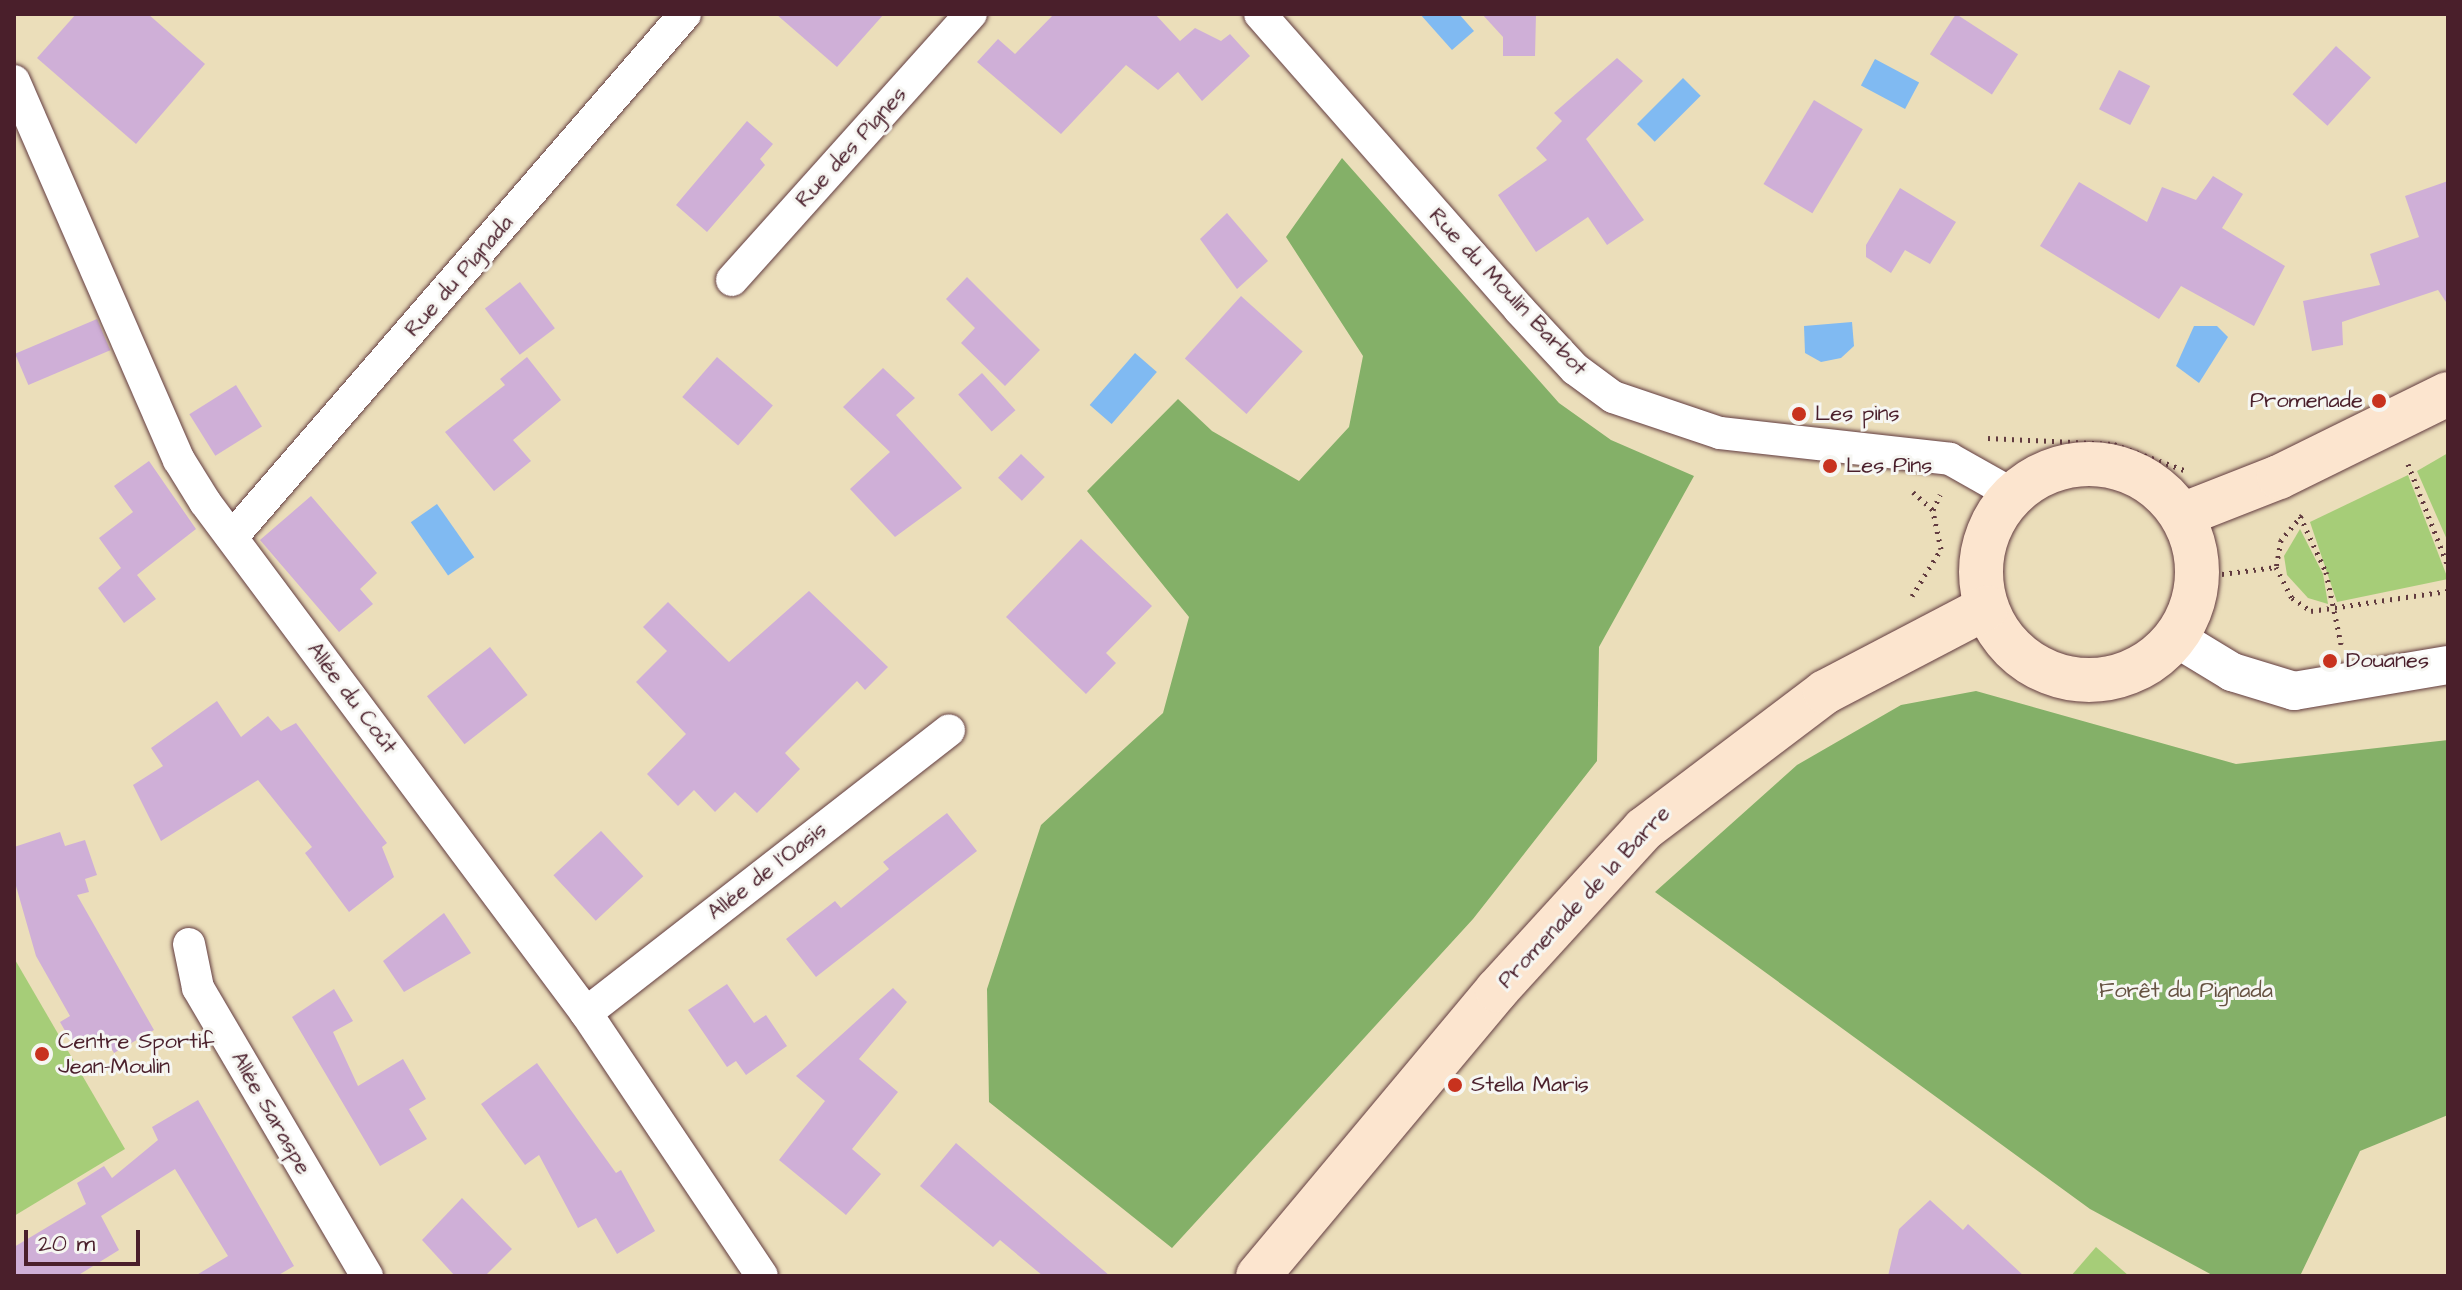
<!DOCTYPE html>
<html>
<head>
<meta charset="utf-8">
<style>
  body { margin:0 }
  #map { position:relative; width:2462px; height:1290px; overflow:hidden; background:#ebdeba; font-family:"Architects Daughter",sans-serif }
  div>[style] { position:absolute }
  .green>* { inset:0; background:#a6cd78 }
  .forest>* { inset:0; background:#84b068 }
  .water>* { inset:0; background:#80baf2; transform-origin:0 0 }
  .building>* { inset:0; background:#cfafd7; transform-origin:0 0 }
  .path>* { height:5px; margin-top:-2.5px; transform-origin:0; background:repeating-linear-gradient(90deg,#623c40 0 2px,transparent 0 8px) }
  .roads { filter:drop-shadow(0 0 2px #623c40) drop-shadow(0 0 2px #623c40) }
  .minor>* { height:32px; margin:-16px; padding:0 16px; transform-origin:16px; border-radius:16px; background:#fff }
  .tertiary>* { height:38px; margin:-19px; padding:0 19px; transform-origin:19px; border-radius:19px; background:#fff }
  .secondary>* { height:44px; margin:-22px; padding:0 22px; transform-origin:22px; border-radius:22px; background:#fce5cf }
  .secondary>.ring { margin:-22px; padding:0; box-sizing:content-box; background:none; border:44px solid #fce5cf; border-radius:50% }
  .dots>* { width:22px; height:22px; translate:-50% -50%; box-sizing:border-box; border:4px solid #f6f6f2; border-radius:50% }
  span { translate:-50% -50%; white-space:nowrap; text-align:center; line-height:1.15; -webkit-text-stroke:6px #f6f6f2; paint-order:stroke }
  .street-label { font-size:22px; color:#4a1f2b }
  .poi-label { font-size:22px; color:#4a1f2b }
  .right { translate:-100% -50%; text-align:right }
  .left { translate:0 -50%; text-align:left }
  .park-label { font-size:22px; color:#665342 }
  .frame { position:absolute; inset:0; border:16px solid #4a1f2b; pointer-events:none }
  .scale { position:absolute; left:24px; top:1230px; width:116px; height:36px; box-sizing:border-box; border:4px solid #4a1f2b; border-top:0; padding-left:10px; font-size:24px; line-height:28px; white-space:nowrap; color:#4a1f2b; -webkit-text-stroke:6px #f6f6f2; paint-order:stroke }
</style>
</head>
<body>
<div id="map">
  <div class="green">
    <i style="clip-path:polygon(2448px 453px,2448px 542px,2417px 471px)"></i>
    <i style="clip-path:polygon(2408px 475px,2448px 579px,2337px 602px,2310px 522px)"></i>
    <i style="clip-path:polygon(2300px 529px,2323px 574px,2328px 604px,2308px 598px,2287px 575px,2284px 556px)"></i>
    <i style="clip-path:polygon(14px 958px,125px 1149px,14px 1216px)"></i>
    <i style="clip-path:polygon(2096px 1247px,2129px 1276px,2071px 1276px)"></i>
  </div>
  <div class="forest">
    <i style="clip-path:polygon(1342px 158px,1559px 403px,1611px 440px,1694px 476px,1599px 647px,1597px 761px,1473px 919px,1172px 1248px,989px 1102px,987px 989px,1041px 825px,1163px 713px,1189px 617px,1087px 491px,1178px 399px,1212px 431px,1299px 481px,1349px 427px,1363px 356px,1286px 237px)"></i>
    <i style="clip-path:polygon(1976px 691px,2236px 764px,2448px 740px,2448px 1115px,2360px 1151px,2300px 1276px,2214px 1276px,2090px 1209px,1655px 892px,1797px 765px,1901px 705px)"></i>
  </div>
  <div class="water">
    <i style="clip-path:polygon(1420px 14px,1459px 14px,1474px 31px,1452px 50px)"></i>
    <i style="left:1875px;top:59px;width:50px;height:30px;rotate:28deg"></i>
    <i style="left:1683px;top:78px;width:25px;height:65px;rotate:45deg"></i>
    <i style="clip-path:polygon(1852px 322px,1854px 346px,1841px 358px,1821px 362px,1805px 353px,1804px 326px)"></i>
    <i style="clip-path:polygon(2194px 326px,2217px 326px,2228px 337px,2199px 383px,2176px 366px)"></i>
    <i style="left:1135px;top:353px;width:29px;height:69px;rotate:41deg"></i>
    <i style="left:437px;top:504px;width:65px;height:32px;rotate:55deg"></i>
  </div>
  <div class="building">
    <i style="clip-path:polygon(76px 14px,148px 14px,205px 64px,136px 144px,37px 58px)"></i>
    <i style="clip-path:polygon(776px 14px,884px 14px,837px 67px)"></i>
    <i style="clip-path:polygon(1054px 14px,1155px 14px,1180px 41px,1195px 28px,1221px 41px,1230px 34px,1250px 56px,1202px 101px,1178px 72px,1158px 90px,1126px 65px,1061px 134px,977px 62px,998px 39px,1015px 54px)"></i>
    <i style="clip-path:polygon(1482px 14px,1536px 14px,1535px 56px,1503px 56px,1503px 37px)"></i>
    <i style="left:1956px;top:14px;width:74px;height:48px;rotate:33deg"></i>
    <i style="left:2336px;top:46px;width:47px;height:65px;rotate:42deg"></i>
    <i style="clip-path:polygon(1617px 58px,1643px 81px,1586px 139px,1644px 220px,1607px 245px,1588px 217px,1536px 252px,1498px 195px,1547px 160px,1536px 148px,1562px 121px,1554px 113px)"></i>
    <i style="left:2119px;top:70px;width:35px;height:44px;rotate:27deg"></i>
    <i style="left:1814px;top:100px;width:57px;height:98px;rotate:31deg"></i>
    <i style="clip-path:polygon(747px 121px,773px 144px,760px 159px,765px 165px,707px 232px,676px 205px)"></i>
    <i style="clip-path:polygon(2213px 176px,2243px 194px,2222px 228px,2285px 266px,2254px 326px,2181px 286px,2159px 319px,2040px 246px,2079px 182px,2147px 222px,2162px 187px,2196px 200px)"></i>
    <i style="clip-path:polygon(2448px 181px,2448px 305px,2438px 290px,2342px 322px,2343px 345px,2312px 351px,2303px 301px,2380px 285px,2370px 254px,2419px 237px,2405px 196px)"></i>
    <i style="clip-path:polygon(1900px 188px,1956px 222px,1930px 264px,1905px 250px,1891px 273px,1866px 257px,1866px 245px)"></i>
    <i style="clip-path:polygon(1227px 213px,1268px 261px,1237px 289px,1200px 239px)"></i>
    <i style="clip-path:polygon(967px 277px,1040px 350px,1005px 386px,961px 343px,975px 328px,946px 299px)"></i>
    <i style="left:520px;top:282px;width:58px;height:44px;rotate:53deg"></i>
    <i style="left:1241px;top:296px;width:83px;height:84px;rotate:42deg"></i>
    <i style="left:97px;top:319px;width:34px;height:89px;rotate:67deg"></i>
    <i style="clip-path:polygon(527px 357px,561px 400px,513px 440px,531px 461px,494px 491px,445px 432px,505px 385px,500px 379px)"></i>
    <i style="left:717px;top:357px;width:74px;height:53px;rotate:41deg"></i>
    <i style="clip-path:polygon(883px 368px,915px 398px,896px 415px,962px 488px,895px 537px,850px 489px,890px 452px,843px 407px)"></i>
    <i style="left:982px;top:373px;width:50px;height:32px;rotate:48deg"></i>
    <i style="left:236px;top:385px;width:49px;height:55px;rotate:58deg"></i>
    <i style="left:1021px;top:454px;width:33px;height:33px;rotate:44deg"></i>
    <i style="clip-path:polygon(149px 461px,196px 529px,137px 575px,156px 599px,124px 623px,98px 588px,121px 568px,99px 538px,133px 512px,114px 486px)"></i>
    <i style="clip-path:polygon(311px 496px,377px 573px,360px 589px,373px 604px,339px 632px,260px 540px)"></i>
    <i style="clip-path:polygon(1081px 539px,1152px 606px,1106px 653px,1116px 663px,1086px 694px,1006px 617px)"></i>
    <i style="clip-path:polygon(809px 591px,888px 667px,865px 690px,857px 681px,785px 753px,800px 769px,757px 813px,735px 792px,715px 812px,694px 790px,678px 806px,647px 774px,686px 734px,636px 682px,667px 651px,643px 627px,668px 602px,729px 662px)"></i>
    <i style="left:490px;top:647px;width:61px;height:80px;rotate:52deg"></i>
    <i style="clip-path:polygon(217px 701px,241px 737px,268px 716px,281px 731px,296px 723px,387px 843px,382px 847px,394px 877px,349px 912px,305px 853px,312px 847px,258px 780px,161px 841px,133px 785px,163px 766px,151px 748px)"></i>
    <i style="clip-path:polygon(947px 813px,977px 851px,816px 977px,786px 939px,835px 901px,841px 908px,889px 869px,883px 862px)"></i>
    <i style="left:601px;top:831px;width:62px;height:65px;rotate:47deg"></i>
    <i style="clip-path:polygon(60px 832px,65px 846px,85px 840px,97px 875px,85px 879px,89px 892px,77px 895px,154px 1030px,114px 1053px,103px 1034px,76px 1050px,60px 1022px,70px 1016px,36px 956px,14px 879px,14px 847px)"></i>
    <i style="clip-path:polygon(444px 913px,471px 953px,404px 992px,383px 961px)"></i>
    <i style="clip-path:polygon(727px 984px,754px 1023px,766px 1015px,787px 1046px,746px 1075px,736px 1061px,727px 1067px,688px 1010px)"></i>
    <i style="clip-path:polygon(893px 988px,907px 1002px,859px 1059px,898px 1092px,852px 1149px,881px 1174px,846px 1215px,779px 1160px,825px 1101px,796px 1076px)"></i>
    <i style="clip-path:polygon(334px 989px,353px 1021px,333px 1032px,358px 1086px,403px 1059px,426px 1099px,409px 1109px,427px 1139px,380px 1166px,292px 1017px)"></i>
    <i style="clip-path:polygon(537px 1063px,616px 1173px,621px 1170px,655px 1231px,617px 1254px,596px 1218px,578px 1228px,539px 1155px,525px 1165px,481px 1104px)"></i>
    <i style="clip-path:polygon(198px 1100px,294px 1266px,277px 1276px,195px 1276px,228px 1256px,175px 1169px,101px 1216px,119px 1250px,77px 1276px,14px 1276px,14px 1247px,86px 1204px,77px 1183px,104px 1166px,112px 1178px,158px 1140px,152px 1127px)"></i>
    <i style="clip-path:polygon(956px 1143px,1016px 1195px,1110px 1276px,1043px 1276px,1000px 1240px,993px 1247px,920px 1186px)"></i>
    <i style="clip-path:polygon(462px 1198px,512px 1249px,485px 1276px,455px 1276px,422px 1240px)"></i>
    <i style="clip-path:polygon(1930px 1200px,1963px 1230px,1968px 1224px,2024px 1276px,1888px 1276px,1899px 1229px)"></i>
  </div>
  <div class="path">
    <i style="left:1988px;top:438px;width:126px;rotate:2.7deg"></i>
    <i style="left:2114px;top:444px;width:75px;rotate:20.4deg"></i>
    <i style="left:2408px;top:464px;width:110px;rotate:68.6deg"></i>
    <i style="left:1913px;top:492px;width:27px;rotate:42deg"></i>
    <i style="left:2302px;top:515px;width:33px;rotate:130deg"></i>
    <i style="left:2281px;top:540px;width:27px;rotate:100deg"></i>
    <i style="left:2276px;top:567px;width:35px;rotate:63deg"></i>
    <i style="left:2292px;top:598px;width:23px;rotate:34deg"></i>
    <i style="left:2311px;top:611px;width:138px;rotate:-8.3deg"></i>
    <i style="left:2300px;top:516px;width:62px;rotate:65.1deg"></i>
    <i style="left:2326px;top:572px;width:74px;rotate:78.2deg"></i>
    <i style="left:2198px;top:577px;width:79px;rotate:-7.3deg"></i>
    <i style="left:1912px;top:596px;width:55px;rotate:-58.3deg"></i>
    <i style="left:1941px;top:549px;width:40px;rotate:-102deg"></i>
    <i style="left:1933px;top:510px;width:17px;rotate:-65deg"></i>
  </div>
  <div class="roads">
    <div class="minor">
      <i style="left:1260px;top:14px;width:393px;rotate:48.7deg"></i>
      <i style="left:1519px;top:309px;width:82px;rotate:47deg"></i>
      <i style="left:1575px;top:369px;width:47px;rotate:36.4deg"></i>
      <i style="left:1613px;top:397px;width:113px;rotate:18.6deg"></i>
      <i style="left:1720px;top:433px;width:231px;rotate:6.4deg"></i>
      <i style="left:1950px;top:459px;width:71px;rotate:29.4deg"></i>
      <i style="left:14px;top:81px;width:413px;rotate:66.5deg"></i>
      <i style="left:179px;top:460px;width:49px;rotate:58.2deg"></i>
      <i style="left:205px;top:502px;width:637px;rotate:53.29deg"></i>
      <i style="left:586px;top:1013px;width:316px;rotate:56.2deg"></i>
      <i style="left:732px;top:280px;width:358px;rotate:-48.1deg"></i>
      <i style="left:232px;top:537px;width:692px;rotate:-49.1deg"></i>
      <i style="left:189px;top:944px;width:45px;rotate:78.4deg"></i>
      <i style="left:198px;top:988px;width:334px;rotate:59.6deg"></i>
      <i style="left:586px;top:1013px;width:460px;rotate:-37.9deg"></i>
    </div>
    <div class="tertiary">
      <i style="left:2176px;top:638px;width:66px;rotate:31.3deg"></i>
      <i style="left:2232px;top:672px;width:65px;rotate:17deg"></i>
      <i style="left:2294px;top:691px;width:156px;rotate:-9.6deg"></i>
    </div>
    <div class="secondary">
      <i class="ring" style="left:1981px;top:464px;width:172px;height:172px"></i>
      <i style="left:2182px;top:515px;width:104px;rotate:-21.4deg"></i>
      <i style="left:2279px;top:477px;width:188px;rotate:-26.2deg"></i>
      <i style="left:1258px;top:1276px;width:373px;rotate:-50.1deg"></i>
      <i style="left:1497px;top:990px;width:218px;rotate:-47.6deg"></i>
      <i style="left:1644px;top:829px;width:227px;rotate:-37.1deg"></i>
      <i style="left:1825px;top:692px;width:182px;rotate:-27.6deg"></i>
    </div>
  </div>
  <div class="dots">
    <i style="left:2379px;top:401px;background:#c8321e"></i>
    <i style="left:1799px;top:414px;background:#c8321e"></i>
    <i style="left:1830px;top:466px;background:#c8321e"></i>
    <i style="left:2330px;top:661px;background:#c8321e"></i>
    <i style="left:42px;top:1054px;background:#c8321e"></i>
    <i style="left:1455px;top:1085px;background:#c8321e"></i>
  </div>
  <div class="street-label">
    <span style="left:851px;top:147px;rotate:-48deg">Rue des Pignes</span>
    <span style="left:459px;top:276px;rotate:-49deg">Rue du Pignada</span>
    <span style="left:1508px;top:292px;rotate:47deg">Rue du Moulin Barbot</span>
    <span style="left:352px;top:698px;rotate:53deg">Allée du Coût</span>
    <span style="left:767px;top:871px;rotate:-38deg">Allée de l'Oasis</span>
    <span style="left:1584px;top:897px;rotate:-47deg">Promenade de la Barre</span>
    <span style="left:271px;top:1113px;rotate:60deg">Allée Saraspe</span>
  </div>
  <div class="poi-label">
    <span class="right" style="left:2363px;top:401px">Promenade</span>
    <span class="left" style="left:1815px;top:414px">Les pins</span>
    <span class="left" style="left:1846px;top:466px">Les Pins</span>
    <span class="left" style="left:2346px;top:661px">Douanes</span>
    <span class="left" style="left:58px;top:1054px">Centre Sportif<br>Jean-Moulin</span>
    <span class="left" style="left:1471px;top:1085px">Stella Maris</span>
  </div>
  <div class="park-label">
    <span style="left:2186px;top:991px">Forêt du Pignada</span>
  </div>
  <div class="frame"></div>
  <div class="scale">20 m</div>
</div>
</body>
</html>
